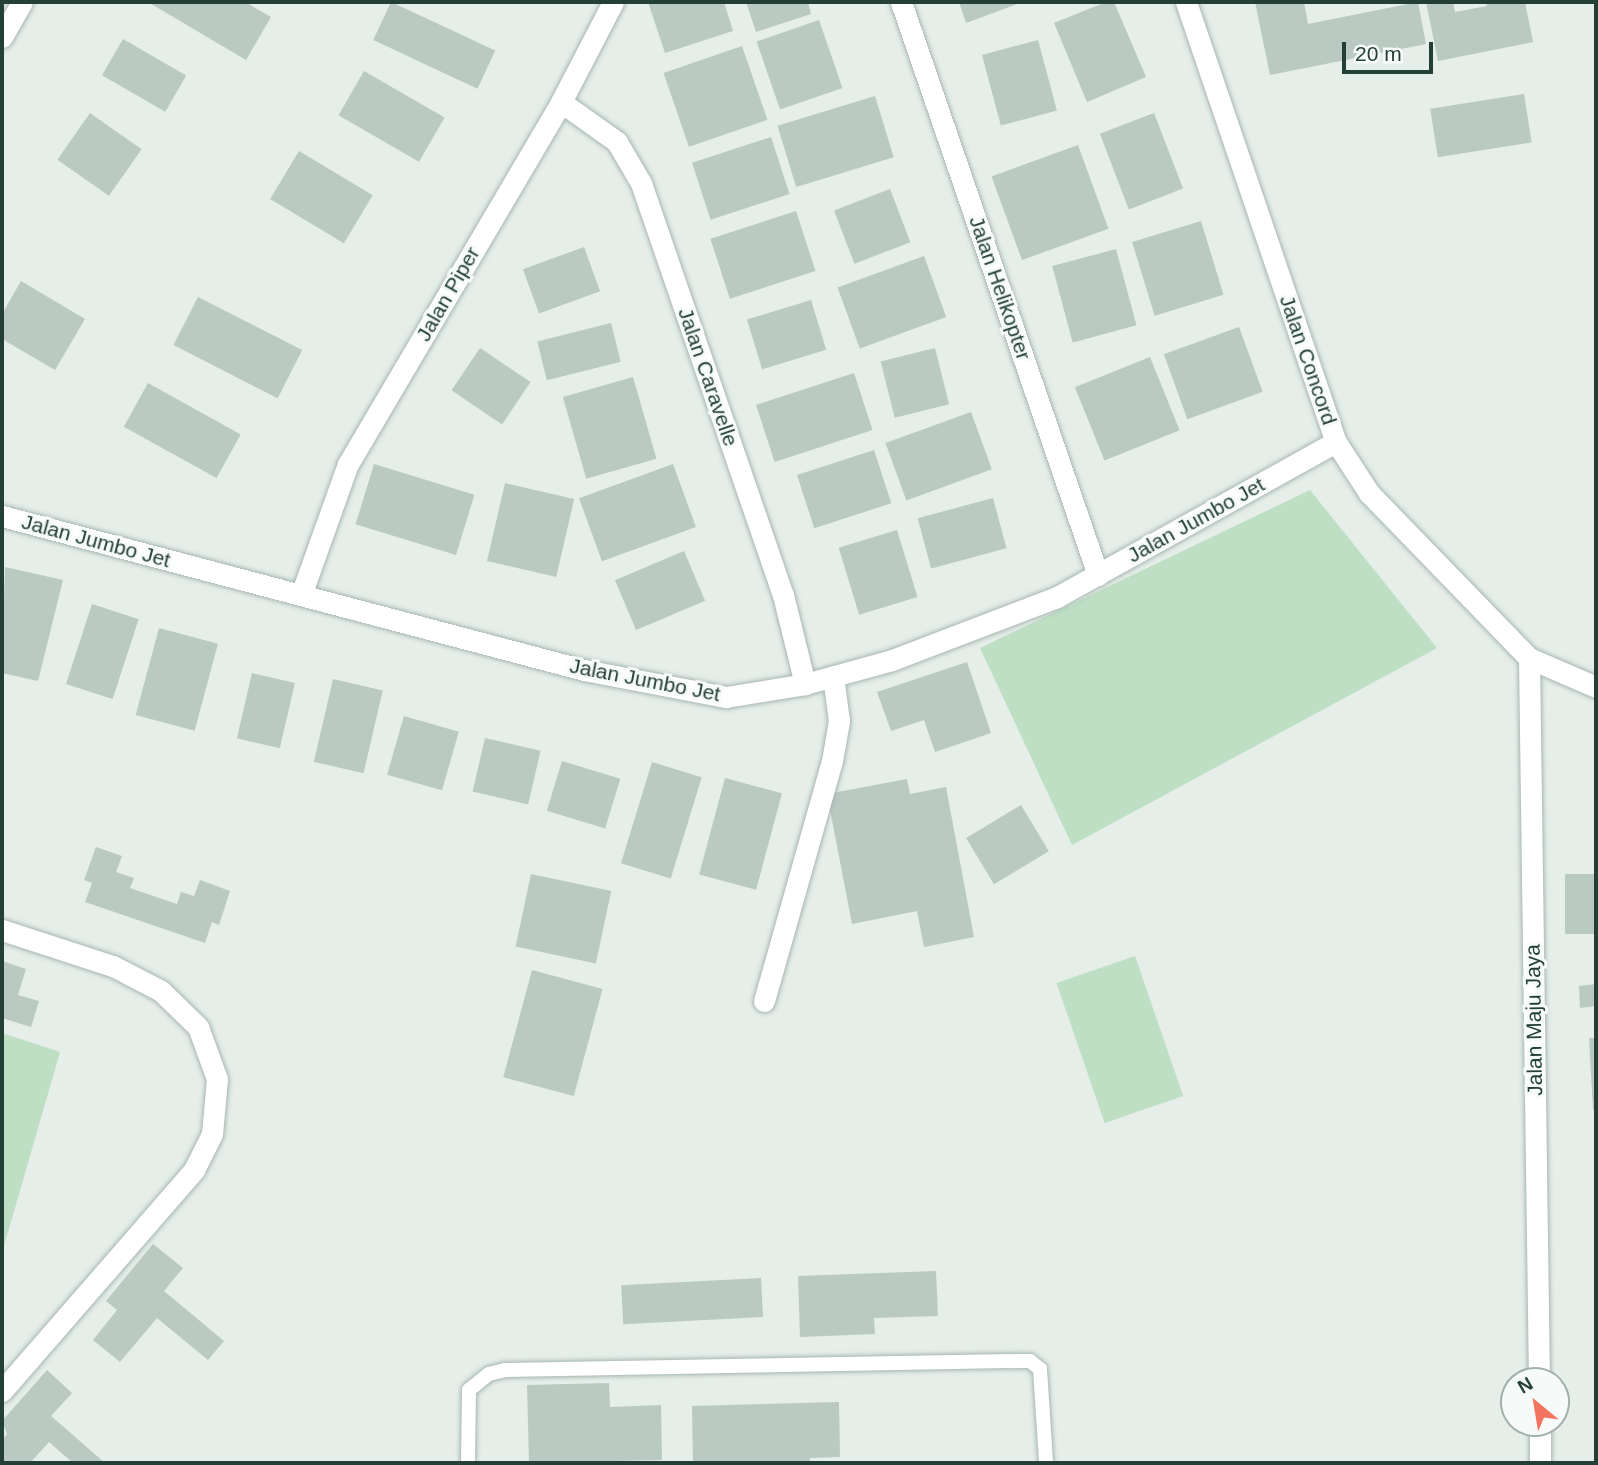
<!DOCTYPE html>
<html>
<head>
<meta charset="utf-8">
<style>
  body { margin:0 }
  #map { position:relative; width:1598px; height:1465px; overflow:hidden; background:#e5eee9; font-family:Arial,sans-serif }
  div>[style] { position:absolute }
  .green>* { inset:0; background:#bedfc4; transform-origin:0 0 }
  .building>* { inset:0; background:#bac9c2; transform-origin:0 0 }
  .roads { filter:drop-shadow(0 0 2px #a7b6b0) drop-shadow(0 0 2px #a7b6b0) }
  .lane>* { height:14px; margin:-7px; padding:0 7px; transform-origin:7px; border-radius:7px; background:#fff }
  .street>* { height:21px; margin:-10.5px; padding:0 10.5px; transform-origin:10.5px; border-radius:10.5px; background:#fff }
  .secondary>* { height:21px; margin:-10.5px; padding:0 10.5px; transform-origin:10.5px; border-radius:10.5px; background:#fff }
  span { translate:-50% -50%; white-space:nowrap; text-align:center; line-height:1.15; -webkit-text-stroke:6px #f6faf8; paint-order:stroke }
  .street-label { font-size:21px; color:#244036 }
  .frame { position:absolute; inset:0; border:4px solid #244036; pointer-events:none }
  .north { position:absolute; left:1500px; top:1367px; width:70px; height:70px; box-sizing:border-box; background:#f6faf8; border:2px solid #a2b0aa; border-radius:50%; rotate:330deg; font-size:19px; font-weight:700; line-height:28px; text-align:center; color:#244036 }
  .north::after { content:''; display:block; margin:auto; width:24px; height:32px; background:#f2745f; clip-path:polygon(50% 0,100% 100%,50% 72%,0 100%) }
  .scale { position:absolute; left:1342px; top:42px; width:91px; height:32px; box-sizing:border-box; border:4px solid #244036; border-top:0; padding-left:9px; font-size:21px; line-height:24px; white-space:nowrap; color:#244036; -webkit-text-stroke:5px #f6faf8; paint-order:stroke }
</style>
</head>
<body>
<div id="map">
  <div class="green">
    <i style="clip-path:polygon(1310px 490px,1437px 648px,1072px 845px,980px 648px)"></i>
    <i style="left:1135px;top:956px;width:148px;height:83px;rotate:71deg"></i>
    <i style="clip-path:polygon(2px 1033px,60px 1052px,2px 1253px)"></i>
  </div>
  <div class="building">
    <i style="clip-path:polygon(148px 2px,245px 2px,271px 17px,246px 60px)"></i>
    <i style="left:391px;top:2px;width:115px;height:42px;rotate:25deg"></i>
    <i style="clip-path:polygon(648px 2px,724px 2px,733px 31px,665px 53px)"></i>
    <i style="clip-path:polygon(746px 2px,808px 2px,811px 14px,756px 32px)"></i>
    <i style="clip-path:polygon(959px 2px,1023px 2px,966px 23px)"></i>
    <i style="clip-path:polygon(1106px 2px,1114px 2px,1146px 77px,1087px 102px,1054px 23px)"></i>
    <i style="clip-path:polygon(1255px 2px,1304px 2px,1308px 24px,1418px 2px,1426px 44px,1270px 75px)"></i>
    <i style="clip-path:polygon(1426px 2px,1453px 2px,1455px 12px,1487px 6px,1486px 2px,1525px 2px,1533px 42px,1438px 61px)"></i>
    <i style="left:819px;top:20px;width:72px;height:66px;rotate:71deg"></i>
    <i style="left:123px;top:39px;width:73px;height:42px;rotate:30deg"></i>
    <i style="left:1038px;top:40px;width:73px;height:58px;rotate:75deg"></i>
    <i style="left:742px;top:46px;width:78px;height:83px;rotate:71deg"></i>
    <i style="left:364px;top:71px;width:93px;height:51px;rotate:30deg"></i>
    <i style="left:1524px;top:94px;width:49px;height:95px;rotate:81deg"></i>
    <i style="left:875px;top:96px;width:64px;height:102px;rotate:73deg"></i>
    <i style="left:90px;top:113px;width:63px;height:57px;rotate:35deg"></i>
    <i style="left:1154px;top:113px;width:81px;height:58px;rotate:69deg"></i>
    <i style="left:771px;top:137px;width:60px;height:83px;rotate:72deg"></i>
    <i style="left:1078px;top:145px;width:89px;height:92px;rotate:70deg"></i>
    <i style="left:299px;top:151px;width:86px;height:56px;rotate:31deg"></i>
    <i style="left:890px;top:189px;width:57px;height:60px;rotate:69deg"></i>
    <i style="left:796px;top:211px;width:63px;height:90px;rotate:72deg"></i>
    <i style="left:1201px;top:221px;width:77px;height:72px;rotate:73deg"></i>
    <i style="left:584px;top:247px;width:47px;height:65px;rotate:70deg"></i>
    <i style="left:1116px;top:249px;width:79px;height:66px;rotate:75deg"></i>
    <i style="left:924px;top:256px;width:65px;height:92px;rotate:70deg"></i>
    <i style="clip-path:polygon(21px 281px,85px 319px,55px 370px,2px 339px,2px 314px)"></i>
    <i style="left:198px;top:297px;width:117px;height:54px;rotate:27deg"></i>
    <i style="left:811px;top:300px;width:52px;height:67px;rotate:73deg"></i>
    <i style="left:611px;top:323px;width:40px;height:76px;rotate:76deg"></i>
    <i style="left:1239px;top:327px;width:69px;height:80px;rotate:70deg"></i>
    <i style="left:480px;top:348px;width:61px;height:51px;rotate:34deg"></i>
    <i style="left:935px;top:348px;width:58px;height:56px;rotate:76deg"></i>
    <i style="left:1150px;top:357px;width:79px;height:81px;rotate:68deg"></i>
    <i style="left:854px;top:373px;width:60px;height:103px;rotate:72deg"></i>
    <i style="left:633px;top:377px;width:85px;height:73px;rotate:74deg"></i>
    <i style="left:148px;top:383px;width:106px;height:50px;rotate:29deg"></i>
    <i style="left:971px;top:412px;width:61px;height:91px;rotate:70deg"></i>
    <i style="left:874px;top:450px;width:56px;height:81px;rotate:72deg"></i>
    <i style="left:374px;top:464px;width:105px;height:63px;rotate:17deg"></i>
    <i style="left:673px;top:464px;width:67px;height:100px;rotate:70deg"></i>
    <i style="left:505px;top:483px;width:71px;height:80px;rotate:13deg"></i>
    <i style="left:993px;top:498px;width:52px;height:78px;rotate:75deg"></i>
    <i style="left:897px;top:530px;width:70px;height:61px;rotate:73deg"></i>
    <i style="left:684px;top:551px;width:54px;height:75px;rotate:67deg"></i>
    <i style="clip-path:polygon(5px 567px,63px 580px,38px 681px,2px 673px)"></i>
    <i style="left:92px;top:604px;width:49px;height:84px;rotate:18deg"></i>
    <i style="left:159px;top:628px;width:61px;height:90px;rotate:15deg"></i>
    <i style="clip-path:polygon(967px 662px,991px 733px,935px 752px,924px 720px,891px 731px,877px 692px)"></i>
    <i style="left:252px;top:673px;width:44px;height:67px;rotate:13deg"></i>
    <i style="left:333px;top:679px;width:51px;height:85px;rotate:13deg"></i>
    <i style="left:404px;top:716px;width:57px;height:61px;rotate:16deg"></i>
    <i style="left:485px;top:738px;width:57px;height:55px;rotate:13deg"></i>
    <i style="left:562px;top:761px;width:61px;height:52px;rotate:17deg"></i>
    <i style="left:652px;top:762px;width:52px;height:106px;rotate:17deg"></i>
    <i style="left:725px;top:778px;width:59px;height:100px;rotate:15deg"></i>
    <i style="clip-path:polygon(907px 779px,910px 794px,946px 787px,974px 937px,924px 947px,917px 911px,852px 924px,827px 794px)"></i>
    <i style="left:1021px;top:805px;width:54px;height:64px;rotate:59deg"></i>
    <i style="clip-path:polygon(96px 847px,122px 856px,116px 872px,134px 878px,130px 888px,177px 904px,181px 892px,194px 896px,200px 880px,230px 891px,219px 925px,212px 922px,205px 943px,85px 902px,92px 883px,84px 880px)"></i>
    <i style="left:531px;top:874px;width:82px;height:74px;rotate:12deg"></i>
    <i style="left:1596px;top:874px;width:60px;height:31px;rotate:90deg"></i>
    <i style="clip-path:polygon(2px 961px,26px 969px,18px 995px,39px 1001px,31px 1027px,2px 1018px)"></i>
    <i style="left:532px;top:970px;width:73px;height:111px;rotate:15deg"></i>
    <i style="clip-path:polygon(1596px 984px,1596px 1006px,1580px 1008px,1579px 986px)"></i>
    <i style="clip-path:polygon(1589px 1038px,1596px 1038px,1596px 1110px,1593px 1110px)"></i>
    <i style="clip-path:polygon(153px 1244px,183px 1268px,164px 1291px,224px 1341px,208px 1360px,157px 1318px,120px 1362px,93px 1340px,117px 1310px,106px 1301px)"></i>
    <i style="clip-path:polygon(936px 1271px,938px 1316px,874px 1318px,875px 1334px,800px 1337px,798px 1276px)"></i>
    <i style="left:761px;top:1278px;width:39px;height:140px;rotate:87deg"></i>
    <i style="clip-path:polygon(47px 1370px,72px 1393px,51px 1416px,105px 1463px,73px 1463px,49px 1442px,30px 1463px,2px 1463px,2px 1440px,7px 1434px,2px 1421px)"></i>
    <i style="clip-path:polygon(609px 1383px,610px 1407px,661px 1405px,662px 1460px,529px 1463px,527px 1385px)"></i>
    <i style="clip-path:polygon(839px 1402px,840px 1457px,810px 1458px,810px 1463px,693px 1461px,692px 1406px)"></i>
  </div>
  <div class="roads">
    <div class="lane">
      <i style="left:468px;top:1463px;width:73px;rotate:-89.2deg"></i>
      <i style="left:469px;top:1390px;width:26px;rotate:-39deg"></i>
      <i style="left:489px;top:1374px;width:16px;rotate:-14deg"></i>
      <i style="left:505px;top:1370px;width:513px;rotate:-1.01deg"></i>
      <i style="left:1018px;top:1361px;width:12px"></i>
      <i style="left:1030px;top:1361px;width:13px;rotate:39deg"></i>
      <i style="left:1040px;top:1369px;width:94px;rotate:86.3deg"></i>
    </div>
    <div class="street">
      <i style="left:901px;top:2px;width:606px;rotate:71.03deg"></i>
      <i style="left:2px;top:37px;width:40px;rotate:-60.3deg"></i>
      <i style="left:561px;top:102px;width:69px;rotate:35.5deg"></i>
      <i style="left:617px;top:142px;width:48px;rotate:59.7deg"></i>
      <i style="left:641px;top:183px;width:436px;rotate:71deg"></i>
      <i style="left:783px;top:595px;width:92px;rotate:76.1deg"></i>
      <i style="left:2px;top:516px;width:602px;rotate:14.82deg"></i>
      <i style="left:584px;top:670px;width:145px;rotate:10.8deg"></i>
      <i style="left:726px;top:697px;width:80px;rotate:-9.3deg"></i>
      <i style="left:805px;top:684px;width:90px;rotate:-15.4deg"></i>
      <i style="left:892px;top:660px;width:177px;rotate:-20.9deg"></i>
      <i style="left:1057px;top:597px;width:319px;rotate:-29.1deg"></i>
      <i style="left:301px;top:595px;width:139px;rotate:-70.3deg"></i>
      <i style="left:348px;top:464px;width:420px;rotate:-59.5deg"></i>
      <i style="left:561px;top:102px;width:113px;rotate:-62.5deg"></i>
      <i style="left:1529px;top:658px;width:73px;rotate:23.4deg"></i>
      <i style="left:2px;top:930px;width:117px;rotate:18deg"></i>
      <i style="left:113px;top:966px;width:54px;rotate:27.5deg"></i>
      <i style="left:161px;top:991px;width:52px;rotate:44.2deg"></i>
      <i style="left:198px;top:1027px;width:55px;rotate:69.9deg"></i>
      <i style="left:217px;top:1079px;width:55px;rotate:95.2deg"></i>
      <i style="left:212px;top:1134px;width:40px;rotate:116.6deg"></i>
      <i style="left:194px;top:1170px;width:293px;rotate:131deg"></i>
      <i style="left:764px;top:1001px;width:249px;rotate:-74.2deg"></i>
      <i style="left:832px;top:761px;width:41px;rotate:-80.1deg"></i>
      <i style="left:839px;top:721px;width:45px;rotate:-97.6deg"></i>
    </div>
    <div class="secondary">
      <i style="left:1186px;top:2px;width:465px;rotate:71.2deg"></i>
      <i style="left:1336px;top:442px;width:61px;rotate:57.1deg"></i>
      <i style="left:1369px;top:493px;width:230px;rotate:45.9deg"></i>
      <i style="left:1529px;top:658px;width:723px;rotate:89.21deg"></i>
      <i style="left:1540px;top:1423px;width:40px;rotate:90deg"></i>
    </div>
  </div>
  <div class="street-label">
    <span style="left:1000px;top:288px;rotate:71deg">Jalan Helikopter</span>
    <span style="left:448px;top:294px;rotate:-60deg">Jalan Piper</span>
    <span style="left:1308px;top:360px;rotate:71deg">Jalan Concord</span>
    <span style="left:708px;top:377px;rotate:71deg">Jalan Caravelle</span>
    <span style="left:1196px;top:520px;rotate:-29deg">Jalan Jumbo Jet</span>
    <span style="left:96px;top:541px;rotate:15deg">Jalan Jumbo Jet</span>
    <span style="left:645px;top:680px;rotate:11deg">Jalan Jumbo Jet</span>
    <span style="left:1534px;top:1020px;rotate:-91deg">Jalan Maju Jaya</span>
  </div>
  <div class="frame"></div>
  <div class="north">N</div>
  <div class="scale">20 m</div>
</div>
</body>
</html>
